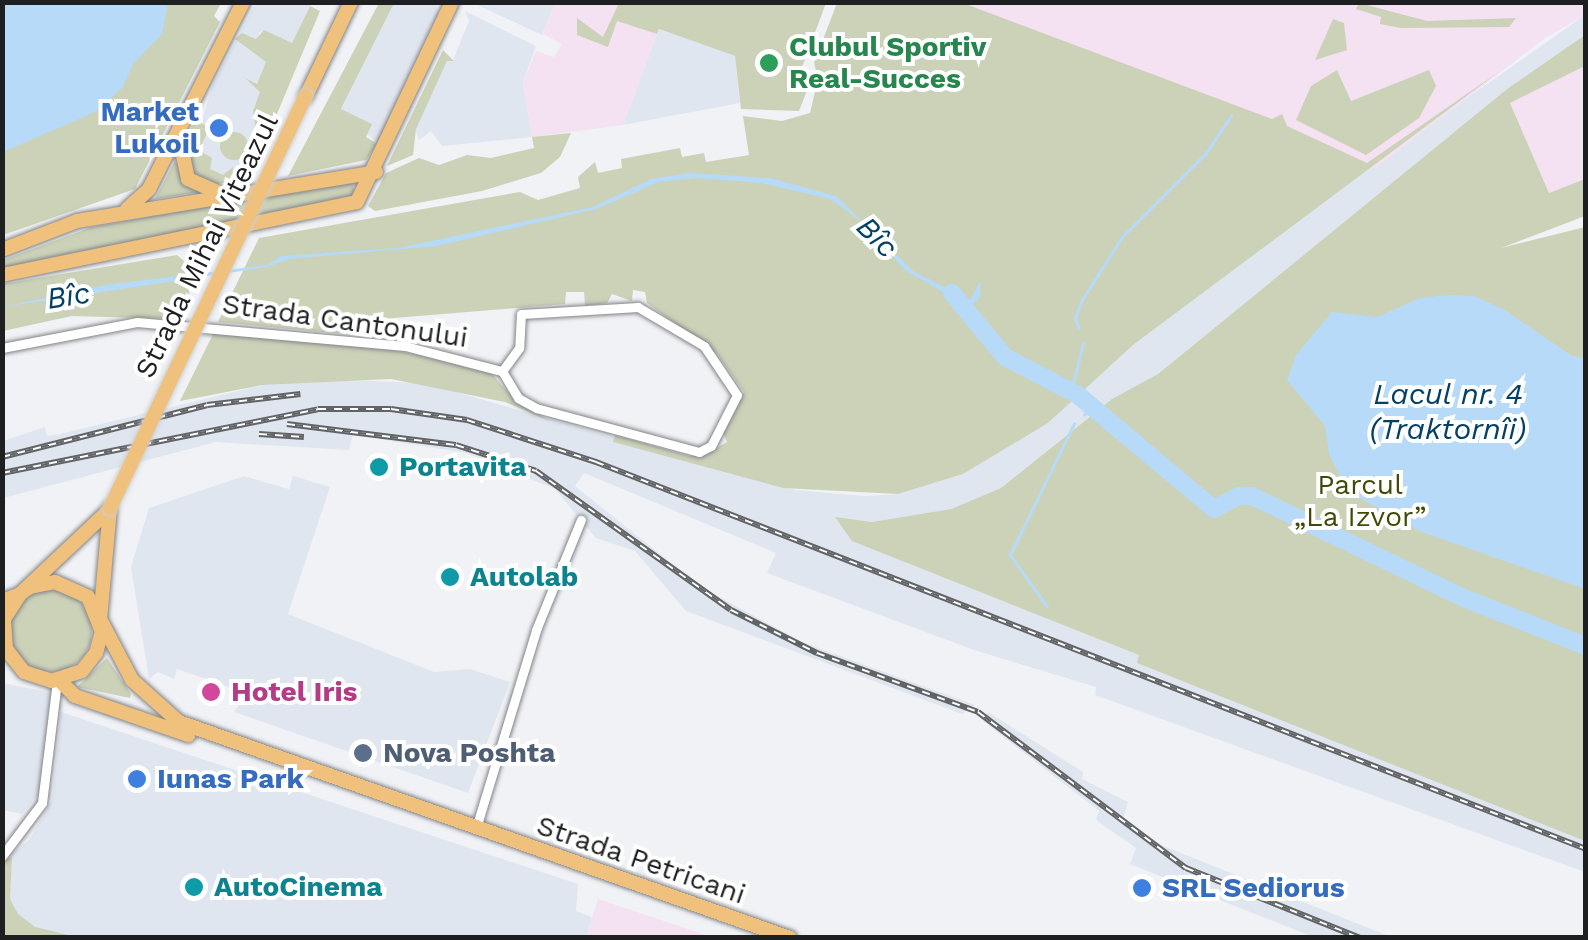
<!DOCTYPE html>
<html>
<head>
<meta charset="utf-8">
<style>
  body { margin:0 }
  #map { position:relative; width:1588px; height:940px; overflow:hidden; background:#f0f2f5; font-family:"Work Sans",sans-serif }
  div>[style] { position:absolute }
  .built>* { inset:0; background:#e0e6f0 }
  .industrial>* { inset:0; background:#f4e1f2 }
  .green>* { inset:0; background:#cbd2b8 }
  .round { border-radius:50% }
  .water>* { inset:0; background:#b6daf8 }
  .stream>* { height:2.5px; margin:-1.25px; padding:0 1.25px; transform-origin:1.25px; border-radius:1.25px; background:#b6daf8 }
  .river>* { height:18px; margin:-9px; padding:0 9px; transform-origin:9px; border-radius:9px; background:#b6daf8 }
  .roads { filter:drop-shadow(0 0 2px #838488) drop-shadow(0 0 2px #838488) }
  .minor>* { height:9px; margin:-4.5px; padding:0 4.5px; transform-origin:4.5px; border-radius:4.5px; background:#fff }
  .primary>* { height:14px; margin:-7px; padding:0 7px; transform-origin:7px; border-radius:7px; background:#efc17c }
  .rail>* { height:6px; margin-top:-3px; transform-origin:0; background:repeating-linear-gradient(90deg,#fff 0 8px,#626365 0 16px); box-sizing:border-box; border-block:2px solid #626365 }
  .bridges { filter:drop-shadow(0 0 2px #cecece) drop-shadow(0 0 2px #cecece) }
  .primary-bridge>* { height:14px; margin:-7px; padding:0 7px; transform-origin:7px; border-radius:7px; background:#efc17c }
  .dots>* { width:28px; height:28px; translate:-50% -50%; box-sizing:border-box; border:5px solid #fff; border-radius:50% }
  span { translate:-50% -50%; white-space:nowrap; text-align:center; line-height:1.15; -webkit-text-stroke:8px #fff; paint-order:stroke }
  .leisure-label { font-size:28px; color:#27864d; font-weight:700 }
  .left { translate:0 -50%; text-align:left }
  .shop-label { font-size:28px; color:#366cbe; font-weight:700 }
  .right { translate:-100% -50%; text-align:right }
  .street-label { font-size:28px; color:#1e1f20 }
  .culture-label { font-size:28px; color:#0d838f; font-weight:700 }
  .park-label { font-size:28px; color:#3f4a06 }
  .hotel-label { font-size:28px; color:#b23c85; font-weight:700 }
  .service-label { font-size:28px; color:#4e5e75; font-weight:700 }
  .water-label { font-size:30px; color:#034066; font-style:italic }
  .frame { position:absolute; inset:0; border:5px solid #1e1f20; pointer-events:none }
</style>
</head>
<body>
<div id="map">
  <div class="built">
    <i style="clip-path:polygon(256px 3px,311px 3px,292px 44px,261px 31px,257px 38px,287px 51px,261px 131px,264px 141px,246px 180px,208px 186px,198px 182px,195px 121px,201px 123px,213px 84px)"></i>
    <i style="clip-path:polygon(393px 3px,435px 3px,440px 16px,377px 143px,341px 110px)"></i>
    <i style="clip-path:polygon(473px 3px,555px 3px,542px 35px)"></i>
    <i style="clip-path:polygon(465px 11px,536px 46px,523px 82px,532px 137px,442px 146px,431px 131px,419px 140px,415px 129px,447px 61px,453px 60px,469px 21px)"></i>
    <i style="clip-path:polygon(1585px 15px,1585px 35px,1507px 89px,1158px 374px,1100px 408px,1080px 393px,1133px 345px,1372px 165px)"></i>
    <i style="clip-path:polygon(659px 29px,735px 56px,740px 103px,623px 125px)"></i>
    <i style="clip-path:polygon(322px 379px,425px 383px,795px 490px,864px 496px,898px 494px,963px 474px,1047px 423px,1073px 398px,1093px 414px,1001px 488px,951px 509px,872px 522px,836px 518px,1585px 829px,1585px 872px,1095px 695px,1096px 687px,974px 650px,767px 573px,776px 553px,584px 473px,575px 486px,701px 587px,802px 642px,975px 705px,962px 714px,686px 611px,635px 551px,596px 538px,555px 489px,466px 453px,353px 435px,349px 450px,216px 442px,3px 498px,3px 441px,45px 427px,47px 436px,60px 434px,262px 385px)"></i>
    <i style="clip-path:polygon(244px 476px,289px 489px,293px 476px,330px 487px,288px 614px,434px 672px,470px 669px,510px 682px,468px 793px,234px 712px,247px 693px,177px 669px,174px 679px,158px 672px,149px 679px,131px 567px,149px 508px)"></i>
    <i style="clip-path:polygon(3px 683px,52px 693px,41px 791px,22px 814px,3px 810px)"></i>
    <i style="clip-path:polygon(61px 712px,578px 884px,576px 911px,592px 917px,586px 938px,3px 938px,3px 860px,29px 840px,52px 800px)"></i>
    <i style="clip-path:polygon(988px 712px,1083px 772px,1082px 779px,1128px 802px,1123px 819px,1161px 845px,1391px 937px,1313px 937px,1130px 864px,1136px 848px,1096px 820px,1099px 811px,983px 721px)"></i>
  </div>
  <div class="industrial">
    <i style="clip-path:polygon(1585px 2px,1586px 15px,1545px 38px,1376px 168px,963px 3px)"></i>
    <i style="clip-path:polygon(555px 3px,646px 3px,635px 26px,657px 34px,623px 125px,532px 137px,523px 82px,536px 51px,554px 57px,562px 44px,543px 34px)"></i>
    <i style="clip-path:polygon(1585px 66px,1585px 179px,1549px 193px,1510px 103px)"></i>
    <i style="clip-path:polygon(598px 899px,712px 937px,586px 937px)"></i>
  </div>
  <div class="green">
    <i style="clip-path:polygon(3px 3px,221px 3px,214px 16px,220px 22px,135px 189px,3px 235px)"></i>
    <i style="clip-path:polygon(379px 3px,394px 3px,341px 109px,372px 124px,366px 137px,376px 143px,389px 117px,391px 123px,366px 160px,288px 176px)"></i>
    <i style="clip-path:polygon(619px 3px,826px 3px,801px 70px,811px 80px,799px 111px,741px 109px,735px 56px,659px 29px,657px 34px,617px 21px,608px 47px,577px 35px,577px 18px,603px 37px)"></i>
    <i style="clip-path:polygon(837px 3px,963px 3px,1272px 119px,1282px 114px,1287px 126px,1367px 163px,1500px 71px,1133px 345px,1048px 423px,963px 474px,898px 494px,783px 488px,613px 442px,615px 435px,689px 456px,706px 454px,727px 442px,721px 429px,744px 392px,717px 354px,647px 303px,645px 292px,633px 290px,632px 301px,612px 294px,607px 303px,585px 306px,584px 292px,566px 292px,565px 304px,394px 318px,356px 335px,218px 322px,259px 238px,520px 192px,538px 200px,580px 188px,578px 177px,595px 162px,598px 173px,622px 168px,621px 159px,680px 148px,682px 157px,704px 153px,706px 162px,749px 155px,743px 116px,782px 121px,810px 113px,818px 79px,814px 63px)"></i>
    <i style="clip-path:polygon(1359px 3px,1427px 21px,1516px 18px,1509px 27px,1401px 28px,1380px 24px,1381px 17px,1356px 9px)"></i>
    <i style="clip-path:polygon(310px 6px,320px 11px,274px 121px,268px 117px,261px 131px,264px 141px,246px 180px,259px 148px,253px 111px,260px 92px,245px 78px,257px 84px,266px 62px,235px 39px,242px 33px,256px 39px,264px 30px,292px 43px)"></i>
    <i style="clip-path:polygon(1333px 19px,1344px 23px,1347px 50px,1315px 60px)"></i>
    <i style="clip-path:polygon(1585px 35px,1585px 66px,1510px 103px,1549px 193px,1585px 179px,1585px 216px,1501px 248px,1585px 227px,1585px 841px,1137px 663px,1139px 655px,852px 541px,835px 517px,872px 522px,951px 509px,1001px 488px,1112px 399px,1158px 374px,1507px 89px)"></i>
    <i style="clip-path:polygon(443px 50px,454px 61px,447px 61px,416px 129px,413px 155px,387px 166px)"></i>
    <i style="clip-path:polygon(1337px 70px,1351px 101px,1429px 70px,1436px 86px,1419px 118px,1366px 155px,1296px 120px,1311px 86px)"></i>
    <i style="clip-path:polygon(195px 121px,210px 127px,199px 150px,212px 158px,210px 169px,223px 175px,233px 167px,232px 181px,208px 186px,191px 176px,183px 144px)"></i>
    <i class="round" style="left:220px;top:132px;width:28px;height:28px"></i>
    <i style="clip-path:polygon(571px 133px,560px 157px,541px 173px,482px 191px,375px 211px,368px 206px,386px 173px,419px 158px,439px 165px,467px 155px,491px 158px,534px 148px,532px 137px)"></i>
    <i style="clip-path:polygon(175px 161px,199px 192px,155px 199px)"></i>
    <i style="clip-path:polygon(352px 181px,355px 195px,3px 269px,3px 260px,92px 227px)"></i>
    <i style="clip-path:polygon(177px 255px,185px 262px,190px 298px,180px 319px,72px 316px,3px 331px,2px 284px)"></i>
    <i style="clip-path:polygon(215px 330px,375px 345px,490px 372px,516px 401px,552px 422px,505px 402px,391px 379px,262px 385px,180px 401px)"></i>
    <i class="round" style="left:10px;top:590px;width:82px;height:82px"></i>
    <i style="clip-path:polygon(107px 658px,131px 694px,130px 698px,77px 687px)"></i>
    <i style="clip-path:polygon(12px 857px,10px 899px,18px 914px,35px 927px,77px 937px,3px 938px,3px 860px)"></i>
  </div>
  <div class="water">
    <i style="clip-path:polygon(12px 3px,12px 2px,168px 3px,162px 34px,133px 64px,123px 87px,95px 112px,3px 152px,3px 7px)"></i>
    <i style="clip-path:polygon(690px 173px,770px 178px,836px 196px,913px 271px,970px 300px,981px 280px,980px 298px,969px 307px,906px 271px,859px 220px,830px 199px,761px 183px,697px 178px,659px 182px,596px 209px,437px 246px,288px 259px,268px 267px,3px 307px,105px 285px,267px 265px,281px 256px,398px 248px,593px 207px,651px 179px)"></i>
    <i style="clip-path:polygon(1449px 295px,1474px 296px,1503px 309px,1572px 356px,1585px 358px,1585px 589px,1419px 531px,1347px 491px,1329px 454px,1325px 426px,1287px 380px,1296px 355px,1332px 312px,1377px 317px,1420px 298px)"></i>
  </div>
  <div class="stream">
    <i style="left:1079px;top:329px;width:12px;rotate:-110deg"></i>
    <i style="left:1075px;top:318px;width:19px;rotate:-69deg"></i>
    <i style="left:1082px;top:300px;width:75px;rotate:-57.6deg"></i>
    <i style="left:1122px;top:237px;width:119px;rotate:-45deg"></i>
    <i style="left:1206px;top:153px;width:45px;rotate:-56deg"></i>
    <i style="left:1071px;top:392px;width:50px;rotate:-76.2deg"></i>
    <i style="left:1084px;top:415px;width:12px;rotate:-42deg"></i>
    <i style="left:1047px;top:607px;width:64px;rotate:-125.4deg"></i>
    <i style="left:1010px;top:555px;width:146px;rotate:-64deg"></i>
  </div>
  <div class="river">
    <i style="left:952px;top:293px;width:83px;rotate:50.4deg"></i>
    <i style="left:1005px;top:357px;width:82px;rotate:27.5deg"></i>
    <i style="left:1078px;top:395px;width:177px;rotate:40deg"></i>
    <i style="left:1214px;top:509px;width:27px;rotate:-28deg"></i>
    <i style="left:1238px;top:496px;width:14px"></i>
    <i style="left:1252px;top:496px;width:237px;rotate:25.7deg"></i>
    <i style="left:1466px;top:599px;width:129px;rotate:21.4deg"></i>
  </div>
  <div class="roads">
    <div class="minor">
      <i style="left:2px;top:348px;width:137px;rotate:-10.9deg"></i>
      <i style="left:137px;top:322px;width:269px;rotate:5.1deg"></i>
      <i style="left:405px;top:346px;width:100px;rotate:14.5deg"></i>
      <i style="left:502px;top:371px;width:31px;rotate:59deg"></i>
      <i style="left:518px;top:398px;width:21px;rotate:29deg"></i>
      <i style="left:536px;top:408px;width:169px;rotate:15.1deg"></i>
      <i style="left:699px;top:452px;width:13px;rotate:-27deg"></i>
      <i style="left:711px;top:446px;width:57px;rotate:-63deg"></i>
      <i style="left:737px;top:395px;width:59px;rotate:-124deg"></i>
      <i style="left:704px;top:346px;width:77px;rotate:-149.4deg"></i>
      <i style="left:638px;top:307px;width:117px;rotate:176.6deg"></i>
      <i style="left:521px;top:314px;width:34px;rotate:93deg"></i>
      <i style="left:519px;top:348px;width:29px;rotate:126deg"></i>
      <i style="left:476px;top:828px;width:207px;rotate:-73.1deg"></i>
      <i style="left:536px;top:630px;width:119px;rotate:-67.8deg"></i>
      <i style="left:2px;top:856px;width:66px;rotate:-53deg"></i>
      <i style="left:42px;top:803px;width:124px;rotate:-83deg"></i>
    </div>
    <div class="primary">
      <i style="left:306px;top:96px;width:104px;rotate:-64.4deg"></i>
      <i style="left:179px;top:136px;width:44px;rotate:78.2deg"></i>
      <i style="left:188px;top:179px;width:32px;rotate:24deg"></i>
      <i style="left:127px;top:209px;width:30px;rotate:-42deg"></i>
      <i style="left:149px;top:189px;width:209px;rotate:-63.3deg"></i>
      <i style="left:2px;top:250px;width:80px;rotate:-21.1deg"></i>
      <i style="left:77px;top:221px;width:303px;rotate:-9.3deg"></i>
      <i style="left:2px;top:275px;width:362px;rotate:-11.6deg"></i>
      <i style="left:357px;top:202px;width:221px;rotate:-64.6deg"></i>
      <i style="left:110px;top:508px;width:111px;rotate:95.1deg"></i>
      <i style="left:100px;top:619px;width:69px;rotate:62.3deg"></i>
      <i style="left:132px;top:680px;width:63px;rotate:41.8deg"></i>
      <i style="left:179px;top:722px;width:648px;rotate:19.47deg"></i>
      <i style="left:2px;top:601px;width:19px;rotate:-21deg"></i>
      <i style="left:20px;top:594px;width:12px;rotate:-35deg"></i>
      <i style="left:30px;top:587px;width:25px;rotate:-11deg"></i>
      <i style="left:55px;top:582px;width:36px;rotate:24deg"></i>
      <i style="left:88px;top:597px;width:37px;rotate:68deg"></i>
      <i style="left:102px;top:631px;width:23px;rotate:105deg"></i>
      <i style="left:96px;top:653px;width:23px;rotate:128deg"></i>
      <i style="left:82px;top:671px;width:32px;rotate:162deg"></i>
      <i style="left:52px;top:681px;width:29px;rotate:-162deg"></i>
      <i style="left:24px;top:672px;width:29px;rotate:-128deg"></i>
      <i style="left:6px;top:649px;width:30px;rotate:-94deg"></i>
      <i style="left:4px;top:619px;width:30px;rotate:-57deg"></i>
      <i style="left:20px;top:594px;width:121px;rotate:-43.3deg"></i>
      <i style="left:59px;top:680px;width:23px;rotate:45deg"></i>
      <i style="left:75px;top:696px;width:120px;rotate:19deg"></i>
    </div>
  </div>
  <div class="rail">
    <i style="left:287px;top:424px;width:170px;rotate:7.1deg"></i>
    <i style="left:456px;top:445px;width:84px;rotate:18deg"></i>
    <i style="left:536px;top:471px;width:239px;rotate:35.5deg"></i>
    <i style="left:731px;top:610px;width:96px;rotate:26.6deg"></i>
    <i style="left:817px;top:653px;width:171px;rotate:20.1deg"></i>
    <i style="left:978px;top:712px;width:260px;rotate:36.9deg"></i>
    <i style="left:1186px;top:868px;width:188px;rotate:21.9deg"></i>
    <i style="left:259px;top:434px;width:45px;rotate:3.8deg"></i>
    <i style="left:2px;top:457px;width:211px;rotate:-14.2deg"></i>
    <i style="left:207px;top:405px;width:94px;rotate:-6.7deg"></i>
    <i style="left:2px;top:473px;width:322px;rotate:-11.4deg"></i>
    <i style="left:318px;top:409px;width:73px"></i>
    <i style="left:391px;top:409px;width:77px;rotate:8.2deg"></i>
    <i style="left:467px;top:420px;width:136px;rotate:18deg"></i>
    <i style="left:596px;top:462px;width:1063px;rotate:21.35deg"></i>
  </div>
  <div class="bridges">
    <div class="primary-bridge">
      <i style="left:110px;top:508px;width:456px;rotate:-64.6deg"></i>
    </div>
  </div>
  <div class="dots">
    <i style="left:769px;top:63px;background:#2e9e5b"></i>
    <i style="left:219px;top:128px;background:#3f7fe0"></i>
    <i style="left:379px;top:467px;background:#0f9aa8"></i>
    <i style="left:450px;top:577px;background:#0f9aa8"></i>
    <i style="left:211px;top:692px;background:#d1479c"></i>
    <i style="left:363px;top:753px;background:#5c6f8a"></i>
    <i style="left:137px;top:779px;background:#3f7fe0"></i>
    <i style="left:194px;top:887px;background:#0f9aa8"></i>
    <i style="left:1142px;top:888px;background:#3f7fe0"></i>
  </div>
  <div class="leisure-label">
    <span class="left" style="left:789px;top:63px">Clubul Sportiv<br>Real-Succes</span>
  </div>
  <div class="shop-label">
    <span class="right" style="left:199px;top:128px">Market<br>Lukoil</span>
    <span class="left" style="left:157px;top:779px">Iunas Park</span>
    <span class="left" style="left:1162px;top:888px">SRL Sediorus</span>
  </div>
  <div class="street-label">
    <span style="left:207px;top:246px;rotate:-64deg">Strada Mihai Viteazul</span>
    <span style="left:345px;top:321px;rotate:8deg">Strada Cantonului</span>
    <span style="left:641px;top:860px;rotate:19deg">Strada Petricani</span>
  </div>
  <div class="culture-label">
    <span class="left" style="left:399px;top:467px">Portavita</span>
    <span class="left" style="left:470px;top:577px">Autolab</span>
    <span class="left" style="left:214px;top:887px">AutoCinema</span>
  </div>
  <div class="park-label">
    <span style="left:1360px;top:501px">Parcul<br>„La Izvor”</span>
  </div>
  <div class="hotel-label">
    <span class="left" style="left:231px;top:692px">Hotel Iris</span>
  </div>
  <div class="service-label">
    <span class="left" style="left:383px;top:753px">Nova Poshta</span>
  </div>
  <div class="water-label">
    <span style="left:877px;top:237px;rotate:45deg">Bîc</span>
    <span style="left:68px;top:296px;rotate:-9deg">Bîc</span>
    <span style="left:1448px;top:411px">Lacul nr. 4<br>(Traktornîi)</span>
  </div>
  <div class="frame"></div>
</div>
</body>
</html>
